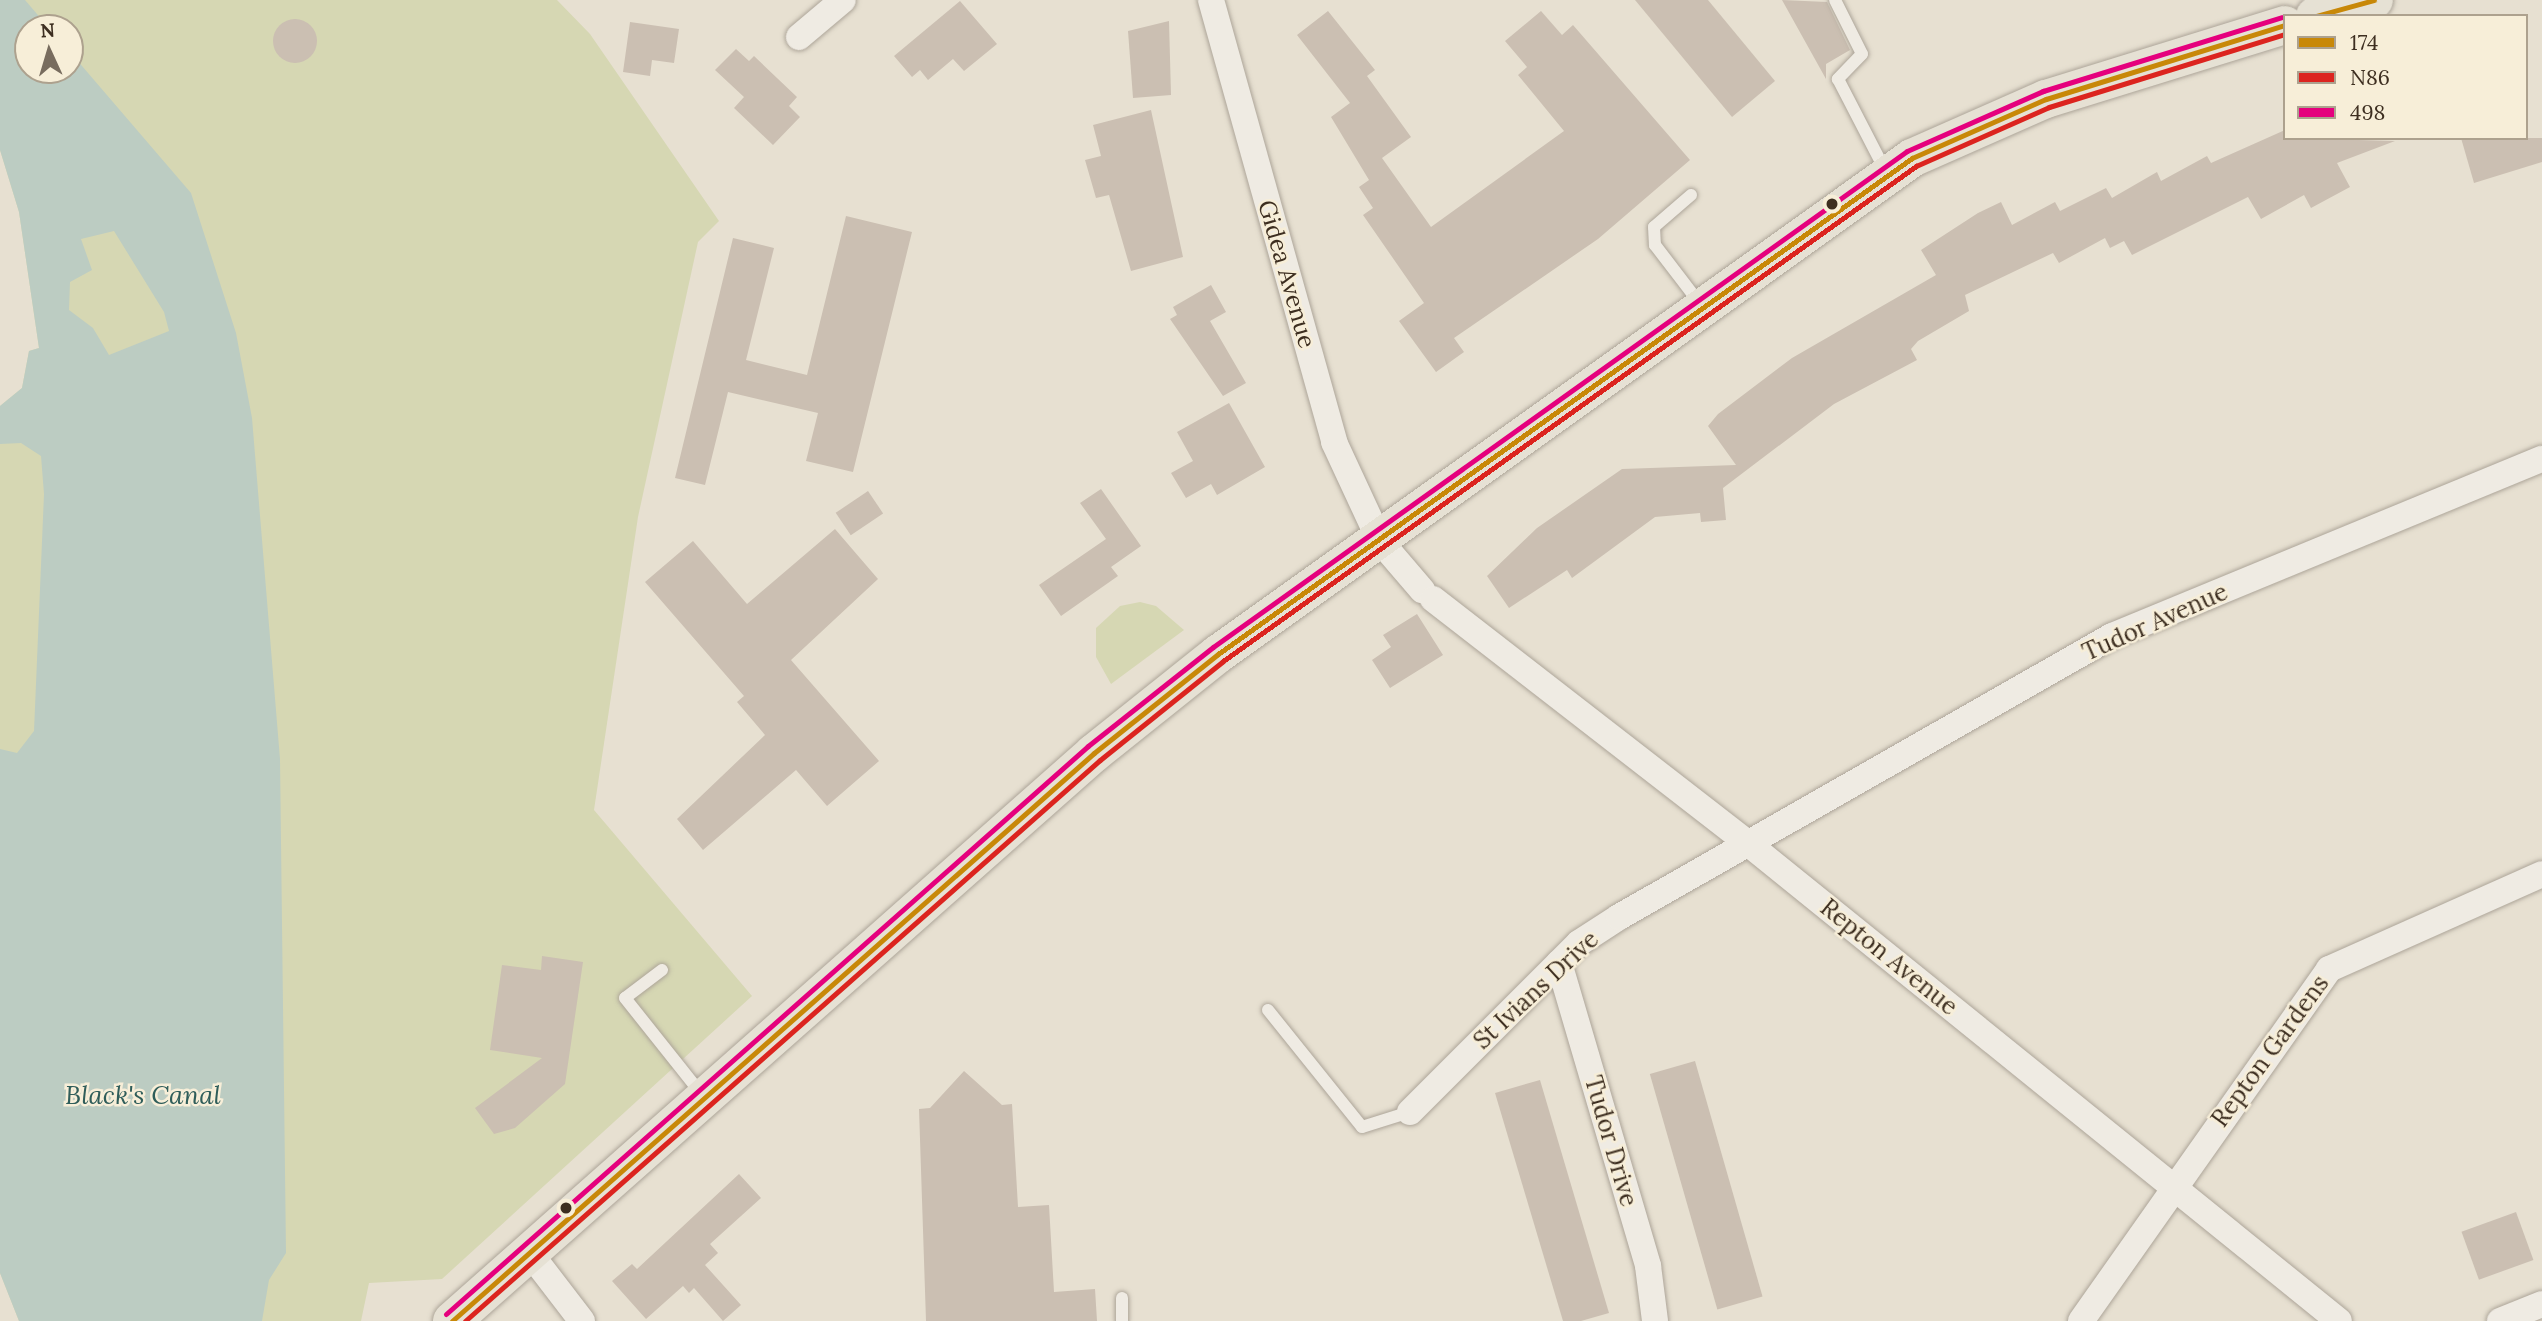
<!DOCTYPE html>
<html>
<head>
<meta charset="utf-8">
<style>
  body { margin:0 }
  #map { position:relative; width:2542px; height:1321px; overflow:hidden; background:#e7e0d1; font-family:Lora,serif }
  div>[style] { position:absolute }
  .green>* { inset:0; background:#d6d7b3 }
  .water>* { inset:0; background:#bcccc2 }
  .building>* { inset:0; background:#cbbfb2; transform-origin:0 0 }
  .round { border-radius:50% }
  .roads { filter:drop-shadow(0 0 2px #ada599) drop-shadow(0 0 2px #ada599) }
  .service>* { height:12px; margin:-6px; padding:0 6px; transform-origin:6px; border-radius:6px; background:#efebe3 }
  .minor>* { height:26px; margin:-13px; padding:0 13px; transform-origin:13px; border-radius:13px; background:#efebe3 }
  .primary>* { height:38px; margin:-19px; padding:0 19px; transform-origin:19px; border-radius:19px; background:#e6e1d4 }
  .bus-1>* { height:5px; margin:-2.5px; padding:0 2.5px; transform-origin:2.5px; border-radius:2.5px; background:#c88808 }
  .bus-2>* { height:5px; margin:-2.5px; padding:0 2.5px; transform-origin:2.5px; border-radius:2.5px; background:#dc241f }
  .bus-3>* { height:5px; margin:-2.5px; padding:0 2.5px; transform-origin:2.5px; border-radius:2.5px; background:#e5007d }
  .dots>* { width:19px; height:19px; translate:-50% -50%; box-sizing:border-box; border:4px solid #f7eed8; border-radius:50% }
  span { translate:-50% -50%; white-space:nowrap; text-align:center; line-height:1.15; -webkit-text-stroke:5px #f7eed8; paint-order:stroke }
  .street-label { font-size:24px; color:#3d2e20 }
  .water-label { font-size:26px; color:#2f5d5a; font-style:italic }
  .legend { position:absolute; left:2283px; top:14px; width:245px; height:126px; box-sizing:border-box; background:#f7eed8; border:2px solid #ada18e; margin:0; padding:9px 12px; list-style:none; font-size:21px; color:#3d2e20 }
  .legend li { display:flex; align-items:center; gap:14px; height:35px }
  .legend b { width:35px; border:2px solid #ada18e }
  .north { position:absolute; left:14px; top:14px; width:70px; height:70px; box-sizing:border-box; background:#f7eed8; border:2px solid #ada18e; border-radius:50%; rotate:356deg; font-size:19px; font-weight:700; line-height:28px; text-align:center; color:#3d2e20 }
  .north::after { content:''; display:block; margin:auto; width:24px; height:32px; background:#786c5e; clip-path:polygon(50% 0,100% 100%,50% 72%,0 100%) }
</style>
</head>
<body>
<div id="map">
  <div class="green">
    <i style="clip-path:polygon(evenodd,0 0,557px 0,590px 34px,719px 221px,698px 242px,638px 517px,594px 810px,752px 996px,442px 1279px,369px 1283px,361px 1321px,19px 1321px,0 1273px,0 406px,22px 388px,29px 351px,39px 348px,19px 212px,0 150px,0 0,28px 28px,70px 28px,70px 70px,28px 70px,28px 28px)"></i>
    <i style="clip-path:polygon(1140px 602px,1156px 606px,1184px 630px,1111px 684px,1096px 657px,1096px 628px,1120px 606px)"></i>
  </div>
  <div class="water">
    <i style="clip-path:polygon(evenodd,0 0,25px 0,49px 28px,28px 28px,28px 70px,70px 70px,70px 52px,191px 193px,236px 333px,252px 418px,280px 759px,286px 1253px,269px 1280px,262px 1321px,19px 1321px,0 1273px,0 749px,17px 753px,34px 731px,44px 494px,41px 456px,21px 443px,0 444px,0 406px,22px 388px,29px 351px,39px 348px,19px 212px,0 150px,0 0,114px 231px,164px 312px,169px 331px,109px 355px,93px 328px,69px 310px,70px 282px,92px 270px,81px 239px,114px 231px)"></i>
  </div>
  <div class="building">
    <i style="clip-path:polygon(1635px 0,1708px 0,1775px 81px,1732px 117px)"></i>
    <i style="clip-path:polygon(1782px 0,1827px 2px,1850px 50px,1826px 64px,1826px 79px)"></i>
    <i style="clip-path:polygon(960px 1px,997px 44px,964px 71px,953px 59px,928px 80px,920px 70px,912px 77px,894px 56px)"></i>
    <i style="clip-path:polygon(1328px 11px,1375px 70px,1367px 76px,1411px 137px,1382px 158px,1431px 227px,1564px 131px,1518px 75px,1527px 67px,1505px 41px,1541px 11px,1562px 35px,1573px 25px,1690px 160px,1598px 239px,1454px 338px,1464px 352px,1436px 372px,1399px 321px,1424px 303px,1363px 215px,1373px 208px,1359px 187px,1369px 180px,1331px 117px,1350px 103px,1297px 35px)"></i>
    <i class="round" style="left:273px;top:19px;width:44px;height:44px"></i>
    <i style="clip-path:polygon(1169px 21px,1171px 95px,1133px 98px,1128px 31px)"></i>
    <i style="clip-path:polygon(630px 22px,679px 29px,674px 63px,652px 60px,650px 76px,623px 72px)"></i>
    <i style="clip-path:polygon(736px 49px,749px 61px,754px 56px,797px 97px,789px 106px,800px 117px,773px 145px,734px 108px,744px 97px,715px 70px)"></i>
    <i style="clip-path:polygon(1151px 110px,1183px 257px,1131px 271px,1109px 195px,1096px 198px,1085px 160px,1101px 156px,1093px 125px)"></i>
    <i style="clip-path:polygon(2285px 130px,2285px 138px,2395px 141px,2337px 163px,2350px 187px,2311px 208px,2304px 195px,2261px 219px,2248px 197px,2132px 255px,2124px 241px,2110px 248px,2105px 238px,2059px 263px,2053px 253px,1965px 295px,1969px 311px,1918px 341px,1911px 349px,1917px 360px,1834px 404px,1723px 488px,1726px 520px,1701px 522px,1700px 513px,1655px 517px,1572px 578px,1567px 570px,1509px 608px,1487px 576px,1537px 528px,1622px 469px,1736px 465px,1708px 426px,1718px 414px,1792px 358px,1936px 275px,1921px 250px,1978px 213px,2001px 202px,2012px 225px,2055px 202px,2060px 211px,2106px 188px,2112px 198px,2157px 172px,2161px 181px,2207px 156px,2211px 163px)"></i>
    <i style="clip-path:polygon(2461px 138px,2542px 138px,2542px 162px,2474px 183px)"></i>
    <i style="clip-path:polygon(846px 216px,912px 232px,853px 472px,806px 461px,818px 413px,728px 392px,705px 485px,675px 478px,733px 238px,774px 248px,746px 360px,807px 375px)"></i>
    <i style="clip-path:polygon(1211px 285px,1226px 312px,1210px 321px,1246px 383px,1223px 396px,1170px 319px,1177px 315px,1173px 307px)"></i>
    <i style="clip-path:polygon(1229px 403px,1265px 467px,1217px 495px,1211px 484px,1186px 498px,1171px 473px,1193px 461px,1177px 432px)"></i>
    <i style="clip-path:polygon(1101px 489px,1141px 546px,1111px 567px,1118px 576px,1061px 616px,1039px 585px,1106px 539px,1080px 503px)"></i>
    <i style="left:868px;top:491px;width:27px;height:39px;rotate:56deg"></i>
    <i style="clip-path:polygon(835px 529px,878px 579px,791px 660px,879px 761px,827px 806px,796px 770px,703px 850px,677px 819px,765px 735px,737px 702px,744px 696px,645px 582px,693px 541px,747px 604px)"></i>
    <i style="clip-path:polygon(1417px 614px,1443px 655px,1390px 688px,1372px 660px,1391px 647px,1383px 635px)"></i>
    <i style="clip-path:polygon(542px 956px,583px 962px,565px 1084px,515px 1128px,494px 1134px,475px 1108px,542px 1058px,490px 1050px,502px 965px,541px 970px)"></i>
    <i style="left:1695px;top:1061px;width:245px;height:47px;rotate:74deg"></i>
    <i style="clip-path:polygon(964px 1071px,1002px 1105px,1012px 1104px,1018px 1207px,1049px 1205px,1054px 1292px,1095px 1289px,1097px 1321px,926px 1321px,919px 1109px,930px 1108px)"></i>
    <i style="clip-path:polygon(1540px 1080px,1609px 1313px,1581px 1321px,1563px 1321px,1495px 1093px)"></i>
    <i style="clip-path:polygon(739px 1174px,761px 1198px,710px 1244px,718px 1253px,705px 1265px,741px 1305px,723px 1321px,694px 1288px,689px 1293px,683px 1286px,646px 1319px,612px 1281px,632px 1264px,637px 1269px)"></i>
    <i style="left:2516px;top:1212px;width:51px;height:58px;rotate:70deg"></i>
  </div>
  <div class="roads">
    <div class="service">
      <i style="left:1835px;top:0;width:60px;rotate:63.4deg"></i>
      <i style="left:1862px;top:54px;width:35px;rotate:134deg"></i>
      <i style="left:1838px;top:79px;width:105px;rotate:62.7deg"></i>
      <i style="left:1691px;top:195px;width:49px;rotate:139.1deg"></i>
      <i style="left:1654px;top:227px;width:18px;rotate:87deg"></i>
      <i style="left:1655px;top:245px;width:76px;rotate:52.5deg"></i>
      <i style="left:662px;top:970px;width:46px;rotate:142.9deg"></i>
      <i style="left:625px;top:998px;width:125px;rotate:51.5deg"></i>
      <i style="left:1268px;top:1010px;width:150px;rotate:51.2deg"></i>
      <i style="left:1362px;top:1127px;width:50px;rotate:-17.4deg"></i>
      <i style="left:1122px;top:1321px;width:23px;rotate:-90deg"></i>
    </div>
    <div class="minor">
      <i style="left:1211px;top:0;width:459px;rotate:74.4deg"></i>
      <i style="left:1334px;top:442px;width:109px;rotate:65.1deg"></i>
      <i style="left:1380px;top:541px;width:65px;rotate:49.4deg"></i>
      <i style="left:799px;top:37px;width:57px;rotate:-40.1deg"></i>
      <i style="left:1433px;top:599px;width:401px;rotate:37.8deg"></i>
      <i style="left:1750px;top:845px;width:757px;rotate:38.94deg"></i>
      <i style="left:1559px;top:963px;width:316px;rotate:73.6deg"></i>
      <i style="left:1648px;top:1266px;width:55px;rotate:82.7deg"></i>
      <i style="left:1410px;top:1112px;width:239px;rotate:-45deg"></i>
      <i style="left:1579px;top:943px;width:48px;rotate:-33deg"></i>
      <i style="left:1619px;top:917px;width:567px;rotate:-29.68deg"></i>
      <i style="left:2112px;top:636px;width:465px;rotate:-22.4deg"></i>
      <i style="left:529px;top:1252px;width:87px;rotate:52.5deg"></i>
      <i style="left:2081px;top:1321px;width:431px;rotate:-54.8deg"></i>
      <i style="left:2329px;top:969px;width:233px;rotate:-24deg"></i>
      <i style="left:2500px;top:1321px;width:45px;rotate:-22deg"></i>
    </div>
    <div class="primary">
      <i style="left:2315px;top:16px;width:61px;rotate:-15.2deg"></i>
      <i style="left:452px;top:1321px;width:857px;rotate:-41.5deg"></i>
      <i style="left:1094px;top:753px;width:159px;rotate:-38.6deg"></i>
      <i style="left:1218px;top:654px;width:853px;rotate:-35.55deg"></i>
      <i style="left:1912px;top:158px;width:146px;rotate:-23.8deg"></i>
      <i style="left:2046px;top:99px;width:250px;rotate:-17.2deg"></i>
    </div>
  </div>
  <div class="bus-1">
    <i style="left:2316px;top:16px;width:60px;rotate:-15.4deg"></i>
    <i style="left:452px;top:1321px;width:857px;rotate:-41.5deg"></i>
    <i style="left:1094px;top:753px;width:159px;rotate:-38.6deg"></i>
    <i style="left:1218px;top:654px;width:853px;rotate:-35.55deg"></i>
    <i style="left:1912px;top:158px;width:146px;rotate:-23.8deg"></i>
    <i style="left:2046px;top:99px;width:250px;rotate:-17.2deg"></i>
  </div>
  <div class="bus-2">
    <i style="left:465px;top:1321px;width:847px;rotate:-41.46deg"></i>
    <i style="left:1100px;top:760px;width:158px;rotate:-38.8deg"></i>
    <i style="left:1223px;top:661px;width:852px;rotate:-35.54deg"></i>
    <i style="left:1916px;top:166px;width:145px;rotate:-23.9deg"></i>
    <i style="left:2049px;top:107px;width:247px;rotate:-17.2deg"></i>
  </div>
  <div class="bus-3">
    <i style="left:446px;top:1314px;width:857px;rotate:-41.5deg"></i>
    <i style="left:1088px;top:746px;width:159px;rotate:-38.4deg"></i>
    <i style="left:1213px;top:647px;width:853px;rotate:-35.55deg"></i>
    <i style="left:1907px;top:151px;width:149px;rotate:-23.8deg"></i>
    <i style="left:2043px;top:91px;width:250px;rotate:-17.2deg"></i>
  </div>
  <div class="dots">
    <i style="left:1832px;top:204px;background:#3d2e20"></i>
    <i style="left:566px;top:1208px;background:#3d2e20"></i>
  </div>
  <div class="street-label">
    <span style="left:1287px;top:274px;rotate:74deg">Gidea Avenue</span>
    <span style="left:2155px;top:622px;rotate:-24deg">Tudor Avenue</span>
    <span style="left:1889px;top:957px;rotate:39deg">Repton Avenue</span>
    <span style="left:1536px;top:990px;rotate:-43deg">St Ivians Drive</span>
    <span style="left:2270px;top:1051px;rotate:-54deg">Repton Gardens</span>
    <span style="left:1611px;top:1141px;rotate:74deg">Tudor Drive</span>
  </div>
  <div class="water-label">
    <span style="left:143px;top:1095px">Black's Canal</span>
  </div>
  <ul class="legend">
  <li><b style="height:9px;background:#c88808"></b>174</li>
  <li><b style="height:9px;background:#dc241f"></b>N86</li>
  <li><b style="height:9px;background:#e5007d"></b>498</li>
  </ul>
  <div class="north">N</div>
</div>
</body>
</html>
